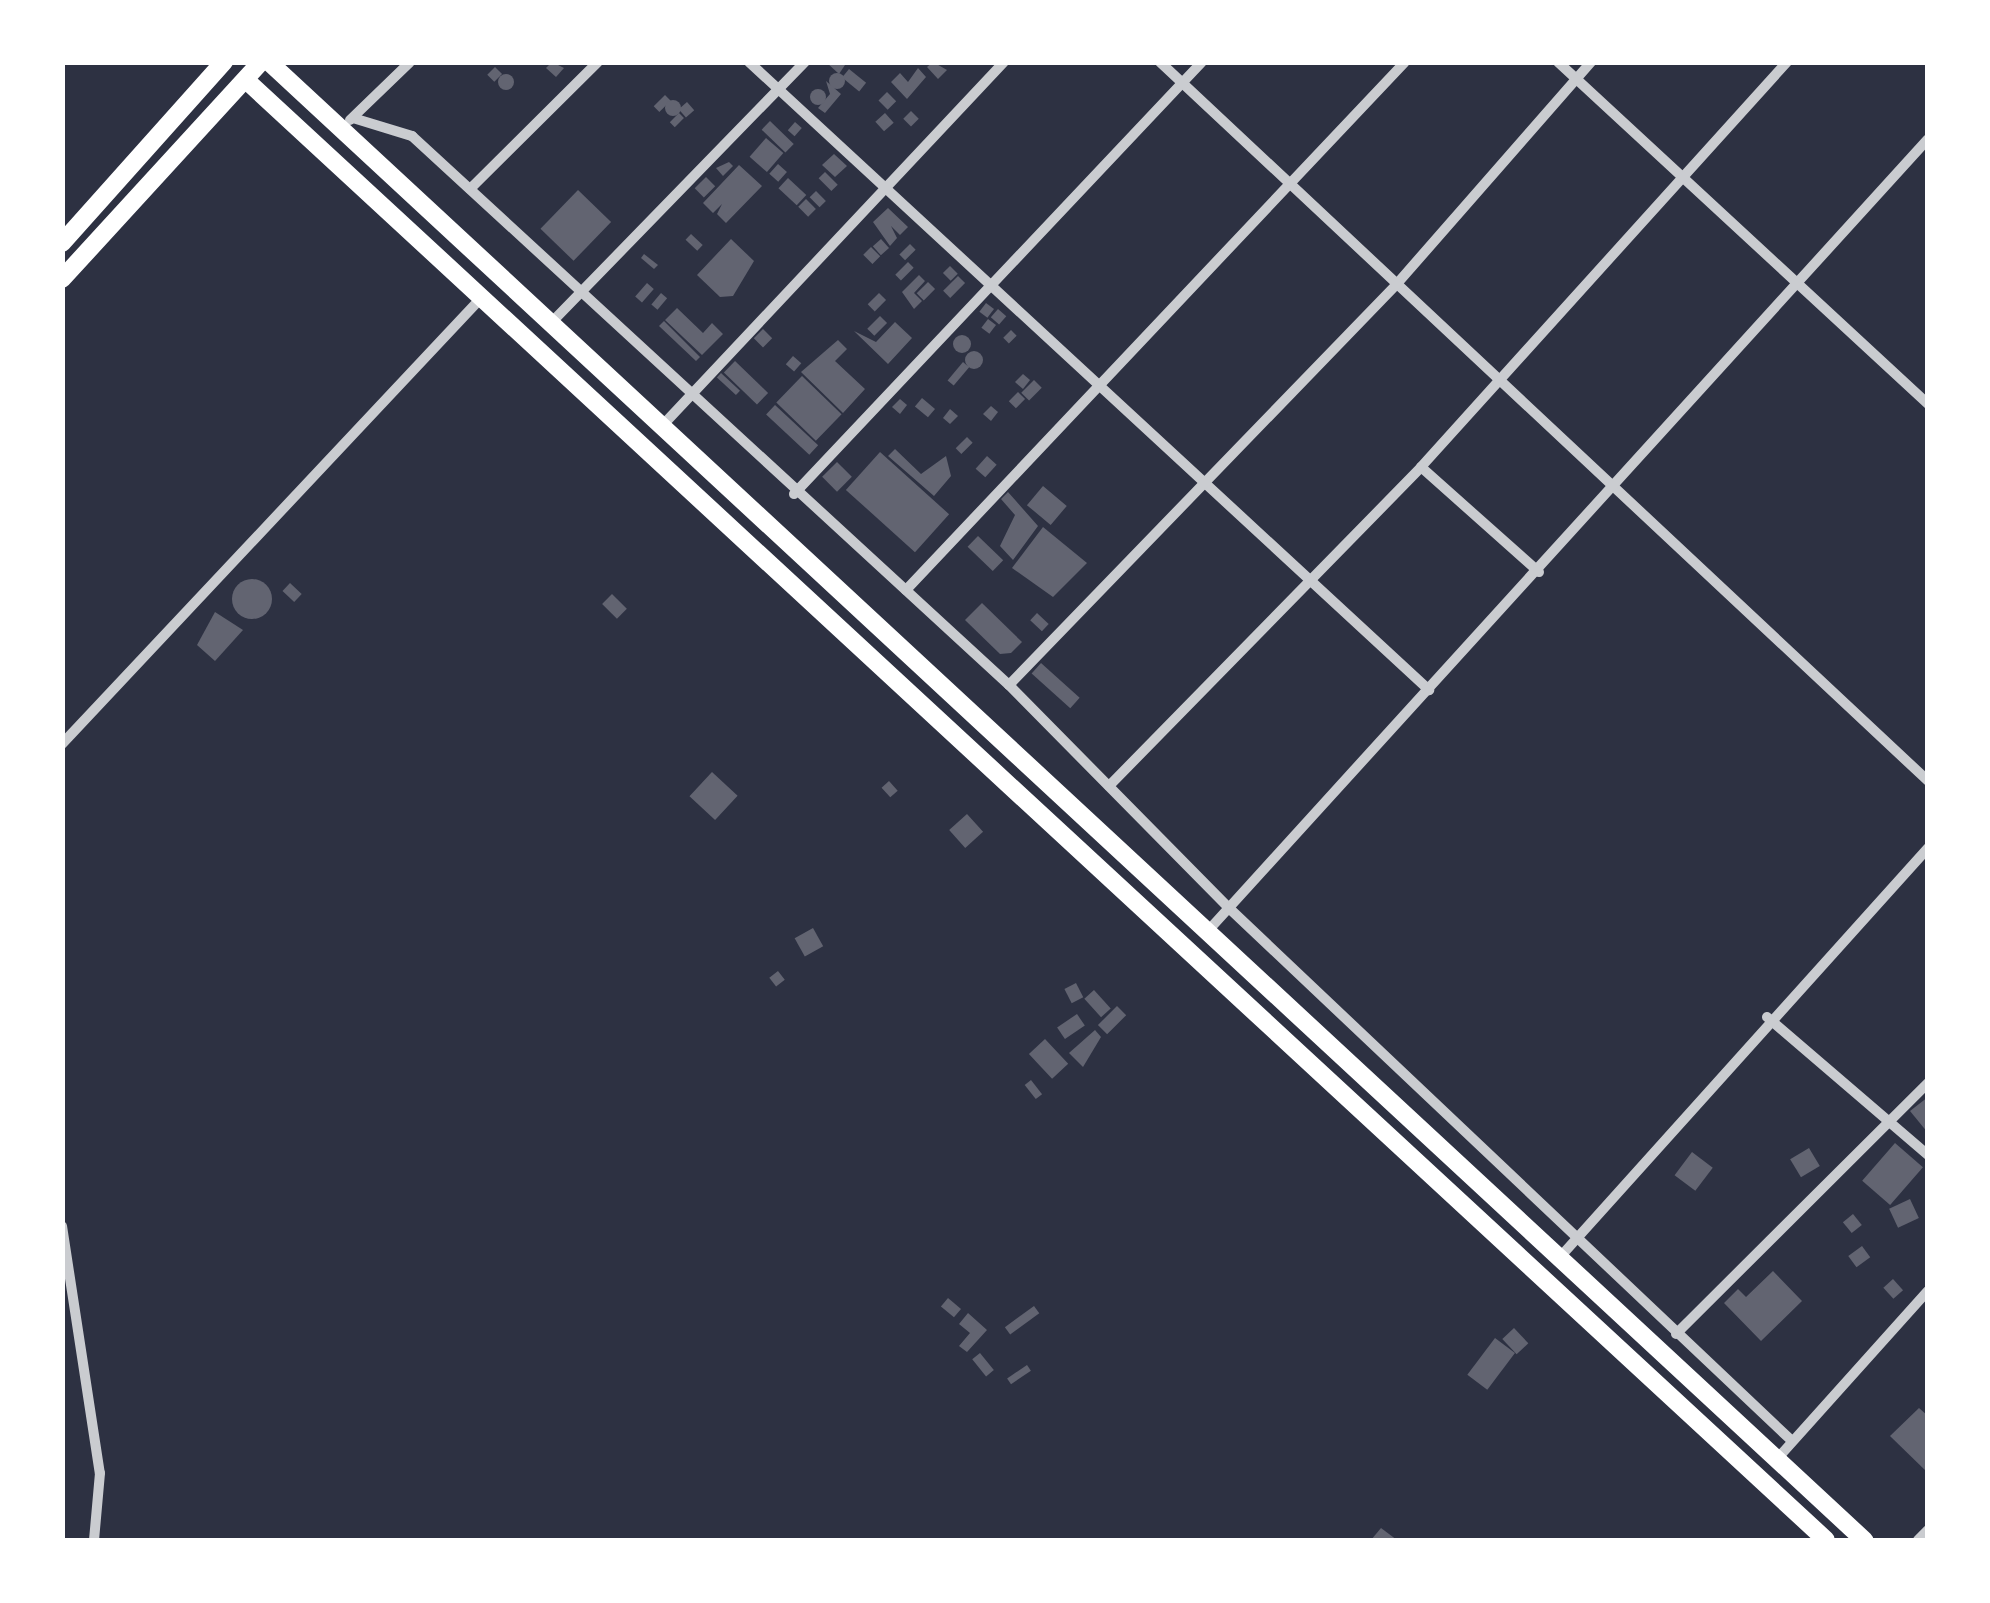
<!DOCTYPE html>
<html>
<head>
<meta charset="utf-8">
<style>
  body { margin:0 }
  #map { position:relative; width:1990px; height:1603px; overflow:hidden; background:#2d3142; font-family:"PT Sans",sans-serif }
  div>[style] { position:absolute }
  .building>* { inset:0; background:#626471; transform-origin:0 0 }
  .round { border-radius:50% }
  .minor>* { height:10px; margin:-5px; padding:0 5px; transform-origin:5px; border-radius:5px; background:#caccd0 }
  .primary>* { height:18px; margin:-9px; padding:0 9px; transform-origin:9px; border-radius:9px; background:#fff }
  .trunk>* { height:18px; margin:-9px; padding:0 9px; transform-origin:9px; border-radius:9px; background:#fff }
  span { translate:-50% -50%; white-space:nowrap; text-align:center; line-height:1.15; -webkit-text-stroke:8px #fff; paint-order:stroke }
  .frame { position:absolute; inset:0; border:65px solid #fff; pointer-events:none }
</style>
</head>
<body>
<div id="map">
  <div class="building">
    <i style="clip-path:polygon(552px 62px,564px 68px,556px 77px,546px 68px)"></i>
    <i style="clip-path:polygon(826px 62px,847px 62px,839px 74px)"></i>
    <i style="clip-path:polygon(933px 62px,947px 70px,938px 79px,927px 67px)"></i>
    <i style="left:495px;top:67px;width:10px;height:11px;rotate:45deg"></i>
    <i style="clip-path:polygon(918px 68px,926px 77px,907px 99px,891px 82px,900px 73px,908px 82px)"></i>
    <i style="left:849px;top:69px;width:22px;height:11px;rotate:39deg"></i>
    <i class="round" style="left:829px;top:73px;width:16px;height:16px"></i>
    <i class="round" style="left:498px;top:74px;width:16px;height:16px"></i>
    <i style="clip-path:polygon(826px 81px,841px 94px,825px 113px,818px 108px,830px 94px)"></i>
    <i class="round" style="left:810px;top:89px;width:16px;height:16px"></i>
    <i style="left:887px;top:92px;width:13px;height:12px;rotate:45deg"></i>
    <i style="left:665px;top:95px;width:8px;height:16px;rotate:45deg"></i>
    <i class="round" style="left:665px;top:100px;width:16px;height:16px"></i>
    <i style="left:687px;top:102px;width:11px;height:11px;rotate:49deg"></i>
    <i style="left:911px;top:111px;width:11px;height:11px;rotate:45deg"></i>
    <i style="left:679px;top:113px;width:7px;height:13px;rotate:45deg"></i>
    <i style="left:885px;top:113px;width:13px;height:13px;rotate:48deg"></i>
    <i style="left:770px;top:121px;width:33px;height:12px;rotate:44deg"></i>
    <i style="left:795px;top:122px;width:9px;height:11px;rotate:41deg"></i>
    <i style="left:766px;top:138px;width:23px;height:25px;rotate:41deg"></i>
    <i style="clip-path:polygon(834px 154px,847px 166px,835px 177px,822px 165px)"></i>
    <i style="clip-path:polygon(729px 162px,733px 166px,723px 176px,716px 168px)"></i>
    <i style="left:778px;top:164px;width:12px;height:13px;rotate:42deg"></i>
    <i style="clip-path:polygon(739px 165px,762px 186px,726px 223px,717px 214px,722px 204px,713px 213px,703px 203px)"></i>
    <i style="left:825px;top:172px;width:18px;height:9px;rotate:45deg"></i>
    <i style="left:706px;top:177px;width:13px;height:16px;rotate:45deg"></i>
    <i style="left:788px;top:178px;width:25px;height:14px;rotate:43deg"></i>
    <i style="left:578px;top:190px;width:46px;height:54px;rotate:44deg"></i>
    <i style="left:816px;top:191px;width:14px;height:9px;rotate:45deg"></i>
    <i style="left:806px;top:199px;width:14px;height:11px;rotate:45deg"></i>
    <i style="clip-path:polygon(888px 208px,908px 227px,900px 235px,891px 226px,897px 238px,890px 246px,873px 222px)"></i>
    <i style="left:691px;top:234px;width:16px;height:8px;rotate:43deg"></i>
    <i style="clip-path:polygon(731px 239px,754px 261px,733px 296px,720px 297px,697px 275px)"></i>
    <i style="left:881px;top:239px;width:12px;height:11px;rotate:48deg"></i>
    <i style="left:910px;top:244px;width:8px;height:15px;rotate:45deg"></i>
    <i style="left:871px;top:247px;width:13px;height:11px;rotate:45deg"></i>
    <i style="clip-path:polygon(644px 254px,658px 265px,654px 269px,641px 258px)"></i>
    <i style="left:908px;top:262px;width:8px;height:18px;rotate:45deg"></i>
    <i style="left:950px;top:266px;width:11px;height:10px;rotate:45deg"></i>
    <i style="clip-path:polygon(919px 275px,925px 281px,914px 293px,922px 301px,914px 309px,902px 292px)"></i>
    <i style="left:958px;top:276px;width:10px;height:21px;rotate:45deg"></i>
    <i style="left:928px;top:282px;width:10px;height:16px;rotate:45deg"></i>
    <i style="left:647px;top:283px;width:9px;height:18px;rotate:41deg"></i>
    <i style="left:661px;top:293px;width:8px;height:15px;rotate:40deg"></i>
    <i style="left:879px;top:293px;width:10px;height:16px;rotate:45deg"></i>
    <i style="left:986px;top:303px;width:10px;height:11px;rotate:37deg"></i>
    <i style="clip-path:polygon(677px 308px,703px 333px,712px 323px,723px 334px,702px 355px,665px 320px)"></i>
    <i style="left:998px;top:309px;width:11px;height:11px;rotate:41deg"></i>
    <i style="left:880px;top:316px;width:10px;height:18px;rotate:45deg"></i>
    <i style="left:988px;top:319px;width:10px;height:11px;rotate:37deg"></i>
    <i style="clip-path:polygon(664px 321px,700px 357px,696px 361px,659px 326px)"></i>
    <i style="clip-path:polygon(895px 322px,912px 338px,888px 364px,854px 331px,876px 342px)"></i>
    <i style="left:763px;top:329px;width:13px;height:13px;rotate:45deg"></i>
    <i style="left:1011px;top:330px;width:8px;height:11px;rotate:45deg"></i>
    <i class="round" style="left:953px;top:335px;width:18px;height:18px"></i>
    <i style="clip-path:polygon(838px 340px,847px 349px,835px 361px,865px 389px,843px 413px,801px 372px)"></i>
    <i class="round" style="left:965px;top:351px;width:18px;height:18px"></i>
    <i style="left:793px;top:356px;width:11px;height:11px;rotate:41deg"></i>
    <i style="left:735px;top:361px;width:46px;height:16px;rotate:44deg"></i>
    <i style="left:963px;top:362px;width:8px;height:24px;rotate:40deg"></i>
    <i style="left:721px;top:373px;width:26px;height:6px;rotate:43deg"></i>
    <i style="clip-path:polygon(1023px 374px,1030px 380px,1023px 389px,1015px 382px)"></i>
    <i style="left:802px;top:376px;width:55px;height:37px;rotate:44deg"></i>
    <i style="left:1034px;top:380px;width:11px;height:18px;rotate:45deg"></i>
    <i style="left:1018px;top:392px;width:10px;height:13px;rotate:45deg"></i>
    <i style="left:922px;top:398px;width:17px;height:11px;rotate:40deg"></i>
    <i style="clip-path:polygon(900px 399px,907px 405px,900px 414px,892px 407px)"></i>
    <i style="left:775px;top:405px;width:59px;height:13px;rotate:43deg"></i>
    <i style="clip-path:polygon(991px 406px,998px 412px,991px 421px,983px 414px)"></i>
    <i style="clip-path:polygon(950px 409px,958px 416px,950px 424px,943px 418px)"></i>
    <i style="left:967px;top:437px;width:8px;height:16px;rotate:45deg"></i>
    <i style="clip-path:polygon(895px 449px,921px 474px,946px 456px,951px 476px,934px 496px,888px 456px)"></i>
    <i style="left:880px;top:452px;width:93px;height:51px;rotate:42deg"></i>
    <i style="left:987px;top:456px;width:13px;height:17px;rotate:42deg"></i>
    <i style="left:837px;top:462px;width:21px;height:21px;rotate:45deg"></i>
    <i style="left:1043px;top:486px;width:31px;height:25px;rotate:40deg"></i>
    <i style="clip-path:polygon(1008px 492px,1038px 526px,1013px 560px,1000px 546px,1015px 515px,1001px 499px)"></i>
    <i style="clip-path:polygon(1043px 527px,1087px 563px,1053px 597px,1012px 568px)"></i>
    <i style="left:978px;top:536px;width:35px;height:15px;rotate:44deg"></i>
    <i class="round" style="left:232px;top:579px;width:40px;height:40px"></i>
    <i style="left:290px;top:583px;width:16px;height:11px;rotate:43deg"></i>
    <i style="left:612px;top:594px;width:21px;height:14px;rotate:45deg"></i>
    <i style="clip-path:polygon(982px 603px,1022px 642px,1011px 653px,1000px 654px,965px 620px)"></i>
    <i style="clip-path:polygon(215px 612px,243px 630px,215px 661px,197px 645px)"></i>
    <i style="left:1037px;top:613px;width:16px;height:10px;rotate:43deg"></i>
    <i style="left:1041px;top:663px;width:52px;height:14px;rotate:42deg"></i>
    <i style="left:712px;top:772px;width:35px;height:33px;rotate:43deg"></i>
    <i style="left:889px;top:781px;width:13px;height:10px;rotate:48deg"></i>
    <i style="left:967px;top:814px;width:24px;height:24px;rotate:48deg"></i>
    <i style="left:813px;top:928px;width:21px;height:21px;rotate:61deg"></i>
    <i style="left:778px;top:971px;width:11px;height:11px;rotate:52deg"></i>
    <i style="left:1076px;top:983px;width:16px;height:13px;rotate:63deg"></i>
    <i style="left:1094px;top:990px;width:25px;height:13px;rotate:48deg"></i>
    <i style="left:1117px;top:1006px;width:13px;height:27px;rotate:45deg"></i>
    <i style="left:1077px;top:1014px;width:14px;height:24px;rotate:56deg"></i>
    <i style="clip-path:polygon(1095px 1030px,1101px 1037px,1083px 1067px,1069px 1053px)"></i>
    <i style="left:1045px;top:1039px;width:34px;height:22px;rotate:47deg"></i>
    <i style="left:1031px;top:1080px;width:18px;height:8px;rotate:52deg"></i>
    <i style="clip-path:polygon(1928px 1097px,1928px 1133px,1910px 1111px)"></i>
    <i style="left:1895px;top:1143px;width:37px;height:50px;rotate:41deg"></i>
    <i style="left:1809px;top:1148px;width:21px;height:22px;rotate:59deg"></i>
    <i style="left:1692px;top:1152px;width:26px;height:29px;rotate:37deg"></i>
    <i style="left:1910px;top:1199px;width:21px;height:23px;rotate:65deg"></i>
    <i style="left:1853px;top:1214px;width:14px;height:13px;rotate:51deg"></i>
    <i style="left:1862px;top:1246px;width:14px;height:17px;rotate:54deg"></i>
    <i style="clip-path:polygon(1773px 1271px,1802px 1301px,1761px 1341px,1724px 1303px,1738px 1289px,1746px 1297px)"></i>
    <i style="left:1893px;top:1279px;width:15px;height:13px;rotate:48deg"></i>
    <i style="left:948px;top:1298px;width:17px;height:11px;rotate:40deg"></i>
    <i style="left:1034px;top:1306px;width:9px;height:36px;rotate:54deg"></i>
    <i style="clip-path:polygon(968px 1313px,987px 1330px,967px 1352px,959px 1346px,970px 1333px,959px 1324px)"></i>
    <i style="left:1514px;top:1328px;width:21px;height:16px;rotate:47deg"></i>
    <i style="left:1495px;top:1338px;width:25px;height:46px;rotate:37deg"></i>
    <i style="left:980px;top:1353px;width:22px;height:10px;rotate:51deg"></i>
    <i style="left:1027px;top:1365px;width:7px;height:24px;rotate:56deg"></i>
    <i style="clip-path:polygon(1919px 1408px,1928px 1416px,1928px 1473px,1890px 1436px)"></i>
    <i style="clip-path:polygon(1381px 1528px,1397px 1540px,1371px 1540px)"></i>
  </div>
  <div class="minor">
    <i style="left:749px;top:62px;width:926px;rotate:42.72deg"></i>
    <i style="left:1160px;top:62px;width:1052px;rotate:43.11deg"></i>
    <i style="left:1558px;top:62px;width:504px;rotate:42.75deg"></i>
    <i style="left:353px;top:118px;width:62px;rotate:17deg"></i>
    <i style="left:412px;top:136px;width:811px;rotate:42.6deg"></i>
    <i style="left:1009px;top:685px;width:315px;rotate:45.4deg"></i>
    <i style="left:1230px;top:909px;width:772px;rotate:43.43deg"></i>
    <i style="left:350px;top:120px;width:83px;rotate:-44deg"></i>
    <i style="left:470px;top:189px;width:180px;rotate:-44.8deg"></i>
    <i style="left:549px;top:325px;width:367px;rotate:-45.8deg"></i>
    <i style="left:661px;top:427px;width:501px;rotate:-46.78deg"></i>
    <i style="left:1421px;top:467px;width:158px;rotate:41.7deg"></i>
    <i style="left:794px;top:494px;width:594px;rotate:-46.64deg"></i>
    <i style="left:906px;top:590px;width:726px;rotate:-46.62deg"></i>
    <i style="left:1009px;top:685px;width:555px;rotate:-45.95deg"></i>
    <i style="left:1395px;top:286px;width:298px;rotate:-48.8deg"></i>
    <i style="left:62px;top:744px;width:613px;rotate:-46.78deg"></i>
    <i style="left:1109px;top:786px;width:446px;rotate:-45.6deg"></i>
    <i style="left:1421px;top:467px;width:546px;rotate:-47.9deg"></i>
    <i style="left:1206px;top:933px;width:1073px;rotate:-47.72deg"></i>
    <i style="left:1767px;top:1017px;width:212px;rotate:40.6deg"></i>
    <i style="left:62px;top:1226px;width:250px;rotate:81.3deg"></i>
    <i style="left:100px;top:1473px;width:67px;rotate:95.1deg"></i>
    <i style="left:1561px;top:1256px;width:549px;rotate:-48.03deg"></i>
    <i style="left:1676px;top:1334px;width:356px;rotate:-44.9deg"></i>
    <i style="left:1777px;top:1459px;width:226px;rotate:-48.1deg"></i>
    <i style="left:1918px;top:1540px;width:14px;rotate:-45deg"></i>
  </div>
  <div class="primary">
    <i style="left:269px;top:62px;width:2175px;rotate:42.82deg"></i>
    <i style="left:246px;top:80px;width:2151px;rotate:42.74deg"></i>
  </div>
  <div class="trunk">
    <i style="left:62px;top:243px;width:243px;rotate:-48.2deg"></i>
    <i style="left:62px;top:279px;width:294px;rotate:-47.5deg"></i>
  </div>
  <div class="frame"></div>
</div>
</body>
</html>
